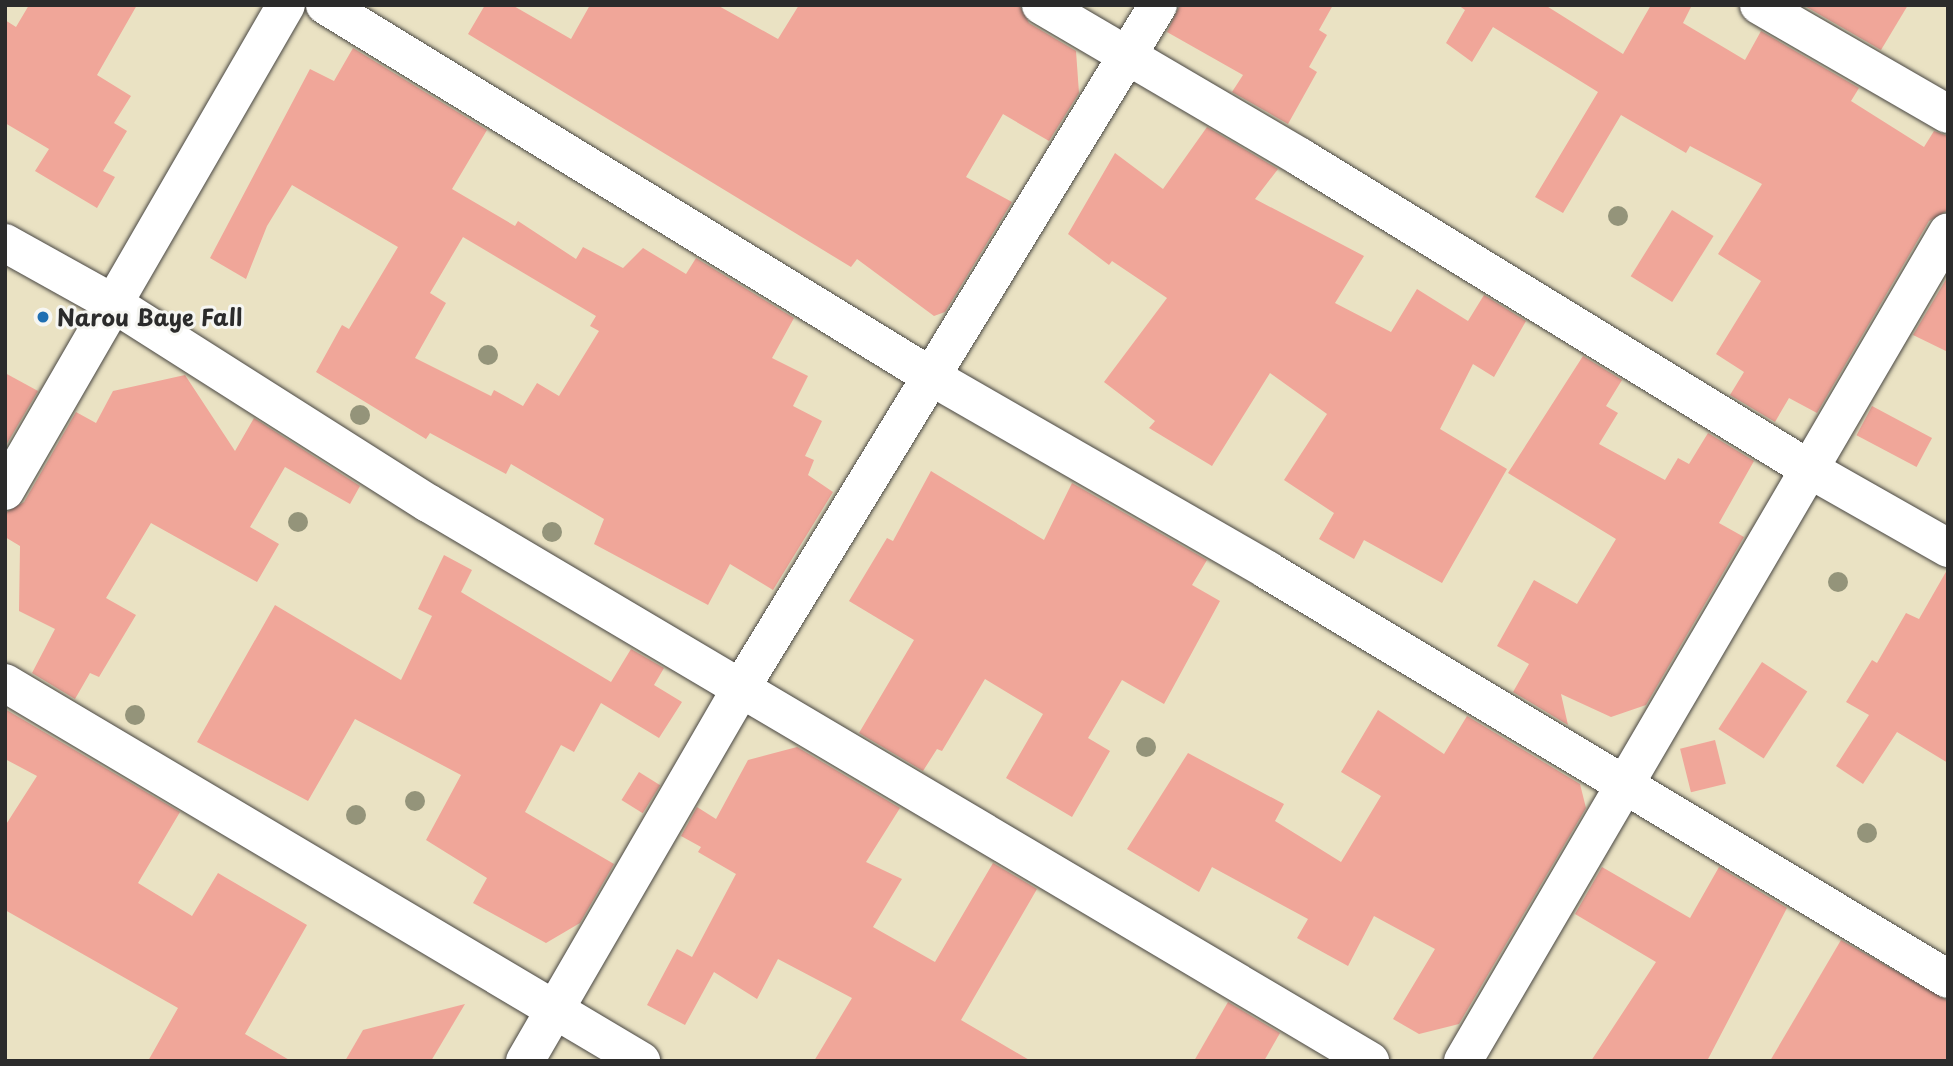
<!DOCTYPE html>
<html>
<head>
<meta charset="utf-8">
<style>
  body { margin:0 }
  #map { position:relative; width:1953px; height:1066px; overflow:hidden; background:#eae2c3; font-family:"Playpen Sans",sans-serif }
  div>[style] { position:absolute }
  .building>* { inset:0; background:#f0a699; transform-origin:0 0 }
  .roads { filter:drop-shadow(0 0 2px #484642) drop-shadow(0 0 2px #484642) }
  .minor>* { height:38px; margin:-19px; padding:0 19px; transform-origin:19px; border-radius:19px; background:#fff }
  .trees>* { width:20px; height:20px; margin:-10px; border-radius:50%; background:#94947a }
  .dots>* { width:19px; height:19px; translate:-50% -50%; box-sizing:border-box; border:4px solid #f6f6f2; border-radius:50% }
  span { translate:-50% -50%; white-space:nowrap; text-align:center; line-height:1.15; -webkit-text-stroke:6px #f6f6f2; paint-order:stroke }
  .poi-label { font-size:23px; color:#2b2b2b; font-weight:700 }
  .left { translate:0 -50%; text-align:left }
  .frame { position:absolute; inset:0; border:7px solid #2b2b2b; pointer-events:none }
</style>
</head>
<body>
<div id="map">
  <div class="building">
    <i style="clip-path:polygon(29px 5px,137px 5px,97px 75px,131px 96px,114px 123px,127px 131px,103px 171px,115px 177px,97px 208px,35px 171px,49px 149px,5px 123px,5px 20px,16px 27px)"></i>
    <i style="clip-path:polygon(485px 5px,512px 5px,571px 39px,590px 5px,717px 5px,778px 39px,799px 5px,1019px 5px,1029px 23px,1076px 51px,1079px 93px,1049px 141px,1003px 114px,966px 177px,1012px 202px,945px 312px,934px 316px,857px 259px,851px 267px,468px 34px)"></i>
    <i style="clip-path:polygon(1180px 5px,1333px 5px,1319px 30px,1327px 35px,1309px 67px,1317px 72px,1288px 124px,1232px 92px,1243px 75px,1167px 32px)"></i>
    <i style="clip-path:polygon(1458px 5px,1545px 5px,1623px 54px,1651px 5px,1692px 5px,1683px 23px,1745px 60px,1761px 31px,1859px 88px,1851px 101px,1924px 147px,1934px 131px,1948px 136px,1948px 210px,1929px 221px,1817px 413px,1789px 398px,1775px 422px,1730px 395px,1744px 372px,1716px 354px,1761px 281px,1718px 254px,1762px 184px,1690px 146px,1686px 153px,1621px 115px,1563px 213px,1535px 197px,1598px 92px,1493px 27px,1472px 62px,1446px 43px,1465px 10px)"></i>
    <i style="clip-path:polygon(1803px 5px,1908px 5px,1881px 50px)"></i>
    <i style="clip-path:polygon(evenodd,353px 48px,487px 130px,452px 189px,515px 226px,518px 221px,576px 259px,583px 247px,623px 268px,643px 248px,686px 274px,696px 258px,794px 318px,772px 358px,808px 376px,793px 406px,822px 421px,805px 456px,814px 460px,808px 475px,833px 492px,773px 590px,730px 564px,708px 605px,594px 544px,604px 519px,511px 464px,506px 474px,430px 433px,426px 439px,316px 372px,342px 325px,349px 329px,398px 247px,292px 185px,267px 226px,246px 279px,210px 258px,310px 69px,334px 81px,353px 48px,463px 237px,596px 316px,590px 326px,599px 331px,559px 396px,537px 383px,523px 406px,494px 390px,491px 396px,415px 358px,446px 303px,430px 293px,463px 237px)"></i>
    <i style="clip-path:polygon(1207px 127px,1278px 169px,1255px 199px,1364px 256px,1335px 303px,1391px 332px,1417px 289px,1468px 321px,1484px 295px,1526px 321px,1494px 377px,1473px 364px,1440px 429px,1507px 469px,1442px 583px,1364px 540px,1354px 559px,1319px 539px,1334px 513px,1284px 480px,1327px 414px,1270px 373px,1212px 466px,1149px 428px,1155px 421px,1104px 382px,1167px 298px,1112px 261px,1109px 265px,1068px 234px,1115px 153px,1163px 189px)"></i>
    <i style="left:1672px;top:210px;width:49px;height:78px;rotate:32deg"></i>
    <i style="clip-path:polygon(1948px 276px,1948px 352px,1913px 335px)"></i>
    <i style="clip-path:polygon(1583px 356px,1622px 380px,1606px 406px,1618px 413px,1599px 444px,1665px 480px,1678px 458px,1689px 464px,1708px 433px,1754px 461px,1719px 523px,1744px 537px,1646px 705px,1611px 717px,1561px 694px,1568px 725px,1513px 692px,1529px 664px,1497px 646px,1534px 580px,1577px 604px,1616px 539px,1508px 473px)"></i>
    <i style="clip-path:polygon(5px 373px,38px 391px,5px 447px)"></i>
    <i style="clip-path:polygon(185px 375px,235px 451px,254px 418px,360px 486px,350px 504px,285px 467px,250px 527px,279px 544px,257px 582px,151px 523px,106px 598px,136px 615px,99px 677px,90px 673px,75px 699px,32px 673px,55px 629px,19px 611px,20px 546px,5px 537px,5px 513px,24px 502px,76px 412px,96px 423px,113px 391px)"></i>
    <i style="left:1872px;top:406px;width:68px;height:33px;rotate:28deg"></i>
    <i style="clip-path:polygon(931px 471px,1044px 540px,1072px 483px,1207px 560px,1192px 585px,1220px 601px,1164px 704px,1122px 680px,1088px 738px,1110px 751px,1072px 817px,1006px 778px,1043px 714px,985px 679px,942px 751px,937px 749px,923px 771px,859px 733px,914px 640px,849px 601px,887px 538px,893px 541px)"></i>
    <i style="clip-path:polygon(444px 555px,472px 570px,461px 592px,611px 682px,631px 649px,664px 668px,654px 685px,682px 702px,659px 738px,601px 703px,574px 752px,561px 745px,525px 812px,614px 864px,580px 923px,546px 943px,473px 903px,487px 878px,426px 840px,461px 775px,355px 719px,308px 801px,197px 742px,275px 605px,401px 680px,432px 616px,418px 609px)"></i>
    <i style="clip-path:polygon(1947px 570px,1948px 763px,1897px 732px,1863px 784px,1836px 766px,1869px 715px,1846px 702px,1872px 660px,1877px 663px,1906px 613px,1919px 619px)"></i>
    <i style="left:1762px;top:662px;width:54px;height:80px;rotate:33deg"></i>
    <i style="clip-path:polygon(5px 709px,180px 812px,138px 883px,192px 916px,218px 873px,307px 925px,245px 1034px,291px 1061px,148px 1061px,178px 1008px,5px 910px,5px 826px,37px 776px,5px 759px)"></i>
    <i style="clip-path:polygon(1378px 710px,1444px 754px,1467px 716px,1580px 784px,1586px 808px,1459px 1024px,1419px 1034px,1393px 1019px,1435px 949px,1374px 916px,1348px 966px,1297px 938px,1308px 919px,1212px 867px,1199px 892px,1127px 849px,1188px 753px,1284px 804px,1275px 821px,1341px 862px,1381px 796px,1341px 772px)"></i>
    <i style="left:1715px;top:740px;width:45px;height:36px;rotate:76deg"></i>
    <i style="clip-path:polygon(797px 747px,900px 808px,866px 862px,902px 879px,873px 927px,935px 962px,993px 863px,1037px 889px,961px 1020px,1031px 1061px,814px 1061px,852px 998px,778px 959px,757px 999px,714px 972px,685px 1025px,647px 1005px,677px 949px,692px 957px,736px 874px,698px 852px,701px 847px,681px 836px,697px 807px,716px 819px,748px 760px)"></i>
    <i style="left:639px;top:772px;width:25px;height:33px;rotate:32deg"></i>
    <i style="clip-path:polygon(1602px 867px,1690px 918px,1719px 867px,1787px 908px,1707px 1061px,1591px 1061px,1656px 962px,1575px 914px)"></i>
    <i style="clip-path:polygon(1841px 940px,1948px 1001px,1948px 1061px,1770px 1061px)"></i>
    <i style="clip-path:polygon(1228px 1002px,1280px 1033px,1264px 1061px,1194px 1061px)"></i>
    <i style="clip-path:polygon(465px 1004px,431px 1061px,345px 1061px,363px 1030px)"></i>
  </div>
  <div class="roads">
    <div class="minor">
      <i style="left:325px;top:5px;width:712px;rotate:31.5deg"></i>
      <i style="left:932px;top:377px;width:387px;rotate:29.9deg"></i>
      <i style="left:1267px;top:570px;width:794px;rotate:30.99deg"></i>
      <i style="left:1041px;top:5px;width:300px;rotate:30.4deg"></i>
      <i style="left:1300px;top:157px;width:597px;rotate:31.51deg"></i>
      <i style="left:1809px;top:469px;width:160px;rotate:29.6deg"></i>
      <i style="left:1759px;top:5px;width:218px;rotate:30deg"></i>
      <i style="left:5px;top:243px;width:121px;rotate:29.1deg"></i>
      <i style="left:111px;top:302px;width:375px;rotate:32.4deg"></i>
      <i style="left:428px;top:503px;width:1095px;rotate:30.64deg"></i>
      <i style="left:5px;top:491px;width:561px;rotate:-59.96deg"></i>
      <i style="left:5px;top:683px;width:740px;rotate:30.72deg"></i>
      <i style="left:525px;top:1061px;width:433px;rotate:-59.9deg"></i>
      <i style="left:742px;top:686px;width:798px;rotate:-58.58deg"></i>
      <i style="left:1463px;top:1061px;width:960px;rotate:-59.67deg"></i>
    </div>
  </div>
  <div class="trees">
    <i style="left:1618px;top:216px"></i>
    <i style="left:488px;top:355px"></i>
    <i style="left:360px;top:415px"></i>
    <i style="left:298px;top:522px"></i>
    <i style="left:552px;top:532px"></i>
    <i style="left:1838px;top:582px"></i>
    <i style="left:135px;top:715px"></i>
    <i style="left:1146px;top:747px"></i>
    <i style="left:415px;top:801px"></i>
    <i style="left:356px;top:815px"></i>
    <i style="left:1867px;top:833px"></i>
  </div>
  <div class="dots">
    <i style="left:43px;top:317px;background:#1f6fb2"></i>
  </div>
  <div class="poi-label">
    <span class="left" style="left:57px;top:317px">Narou Baye Fall</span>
  </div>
  <div class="frame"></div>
</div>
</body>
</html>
